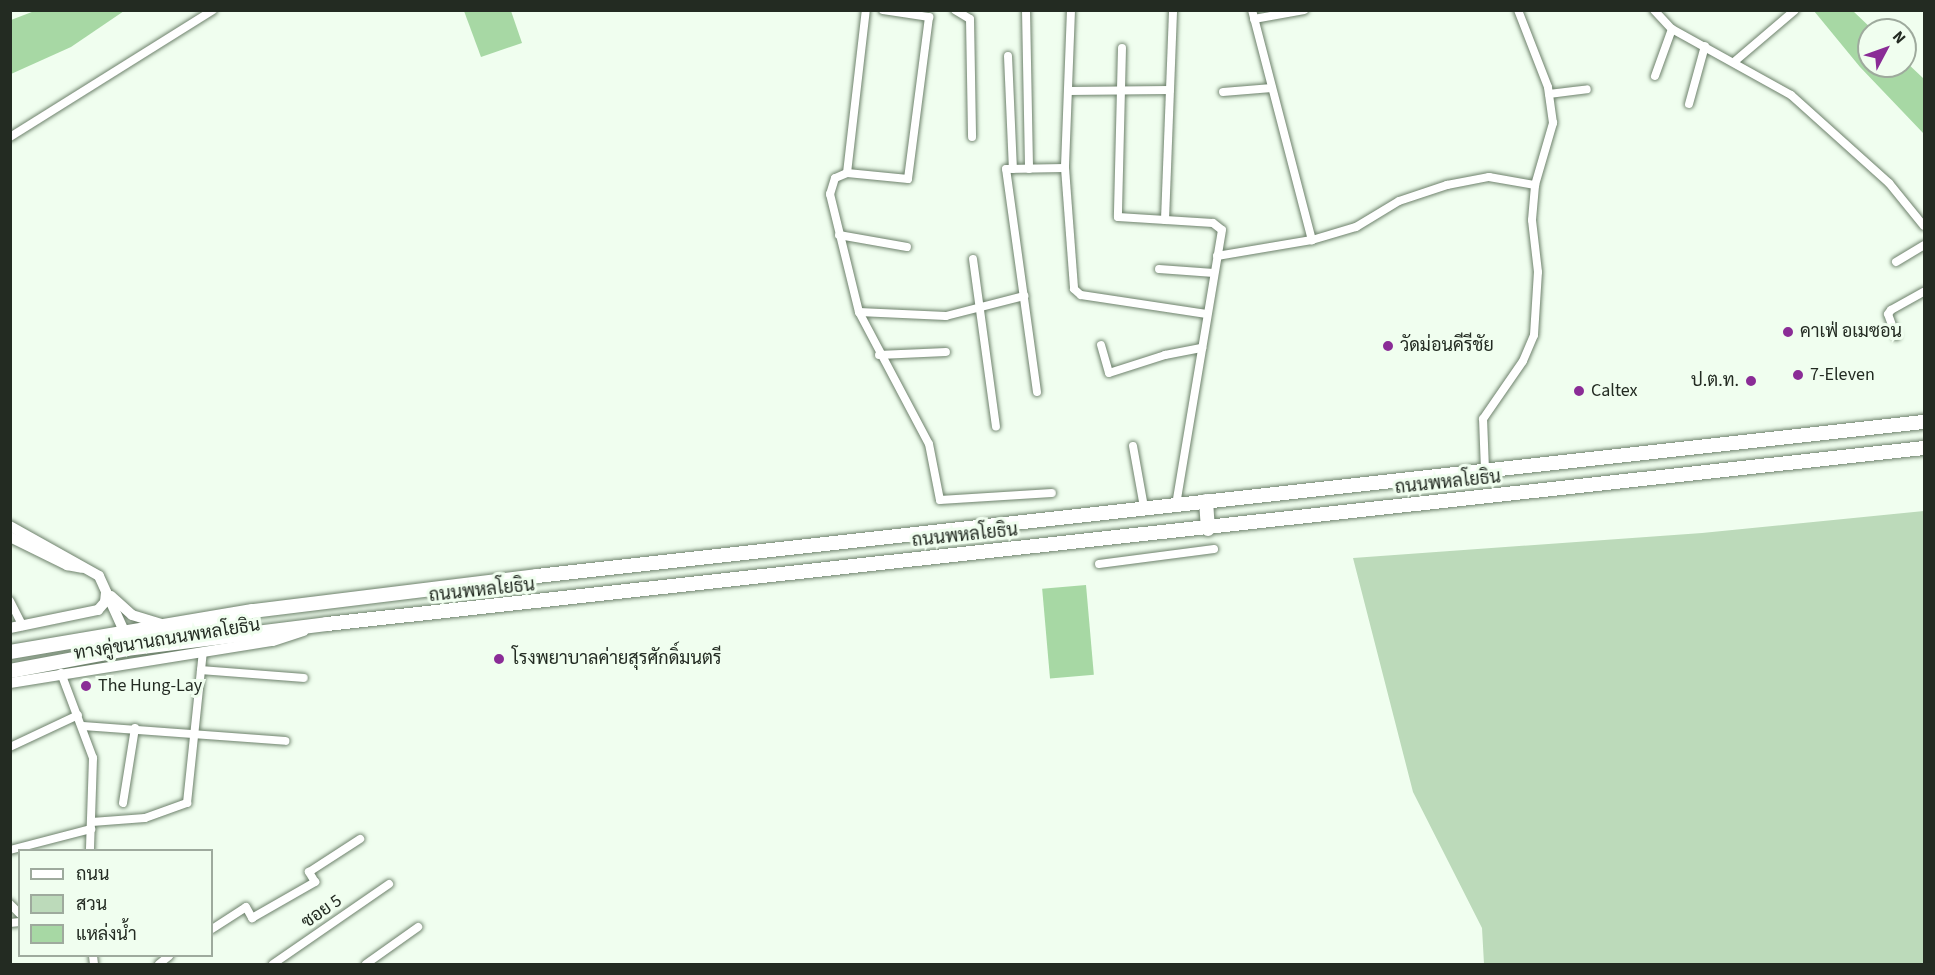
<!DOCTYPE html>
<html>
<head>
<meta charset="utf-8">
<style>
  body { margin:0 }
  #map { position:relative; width:1935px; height:975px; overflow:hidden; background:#f0feef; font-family:"Source Sans 3",Sarabun,sans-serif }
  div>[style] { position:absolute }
  .green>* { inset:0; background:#bcdaba }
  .water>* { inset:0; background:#a7d8a4; transform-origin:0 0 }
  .roads { filter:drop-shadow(0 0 2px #6d816b) drop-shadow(0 0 2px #6d816b) }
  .minor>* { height:8px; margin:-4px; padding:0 4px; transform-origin:4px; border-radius:4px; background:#fff }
  .secondary>* { height:10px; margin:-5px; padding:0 5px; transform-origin:5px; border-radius:5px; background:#fff }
  .trunk>* { height:14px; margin:-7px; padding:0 7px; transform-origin:7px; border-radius:7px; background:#fff }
  .dots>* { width:16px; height:16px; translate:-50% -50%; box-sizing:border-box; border:3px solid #f0feef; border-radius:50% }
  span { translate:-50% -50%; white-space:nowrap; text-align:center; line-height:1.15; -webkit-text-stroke:6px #f0feef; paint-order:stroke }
  .poi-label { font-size:18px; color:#232b22 }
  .left { translate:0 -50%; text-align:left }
  .right { translate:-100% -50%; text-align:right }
  .street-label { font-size:18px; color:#232b22 }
  .frame { position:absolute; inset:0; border:12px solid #232b22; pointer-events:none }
  .legend { position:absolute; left:18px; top:849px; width:195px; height:108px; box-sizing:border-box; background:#f0feef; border:2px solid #9eaa9d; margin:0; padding:8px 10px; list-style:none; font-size:18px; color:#232b22 }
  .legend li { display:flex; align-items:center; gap:12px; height:30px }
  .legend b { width:30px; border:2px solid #9eaa9d }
  .north { position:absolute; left:1857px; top:18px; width:60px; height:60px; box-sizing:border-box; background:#f0feef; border:2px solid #9eaa9d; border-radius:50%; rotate:49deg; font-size:16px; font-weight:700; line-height:24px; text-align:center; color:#232b22 }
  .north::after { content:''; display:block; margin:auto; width:21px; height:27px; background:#8a2c96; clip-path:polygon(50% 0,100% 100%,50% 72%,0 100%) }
</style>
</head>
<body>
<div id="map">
  <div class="green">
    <i style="clip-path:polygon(1924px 511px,1924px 964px,1484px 964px,1482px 928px,1413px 792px,1353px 558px,1702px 533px)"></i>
  </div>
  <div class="water">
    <i style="clip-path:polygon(37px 10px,124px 10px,124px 11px,71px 47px,11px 74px,11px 20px)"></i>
    <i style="clip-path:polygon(464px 11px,511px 11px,522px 43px,481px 57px)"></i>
    <i style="clip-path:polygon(1814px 11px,1853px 11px,1873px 30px,1869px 30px,1869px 66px,1905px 66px,1905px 61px,1924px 79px,1924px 134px,1860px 67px)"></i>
    <i style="left:1086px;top:585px;width:90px;height:44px;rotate:85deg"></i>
  </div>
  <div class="roads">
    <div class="minor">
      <i style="left:883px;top:10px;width:47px;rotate:8.7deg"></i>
      <i style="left:929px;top:17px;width:163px;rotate:97.4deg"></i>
      <i style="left:908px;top:179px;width:61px;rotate:-174.4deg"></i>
      <i style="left:847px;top:173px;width:13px;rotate:157deg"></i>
      <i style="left:835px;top:178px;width:17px;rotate:107deg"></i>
      <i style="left:830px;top:194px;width:122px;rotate:76.2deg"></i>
      <i style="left:859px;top:312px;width:149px;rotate:62.1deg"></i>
      <i style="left:929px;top:444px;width:57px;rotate:78.9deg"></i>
      <i style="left:940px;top:500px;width:112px;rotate:-3.6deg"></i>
      <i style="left:955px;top:10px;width:17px;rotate:31deg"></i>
      <i style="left:970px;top:19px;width:118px;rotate:89deg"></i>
      <i style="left:1026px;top:10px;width:159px;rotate:88.9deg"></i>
      <i style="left:1071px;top:10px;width:158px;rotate:92.2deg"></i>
      <i style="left:1065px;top:168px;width:121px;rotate:85.7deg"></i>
      <i style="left:1074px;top:289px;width:9px;rotate:41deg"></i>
      <i style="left:1081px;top:295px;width:127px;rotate:8.6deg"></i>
      <i style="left:1252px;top:10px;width:238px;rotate:75.4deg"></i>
      <i style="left:1654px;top:10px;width:26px;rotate:47deg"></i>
      <i style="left:1672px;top:29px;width:136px;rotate:29deg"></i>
      <i style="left:1791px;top:95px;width:132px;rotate:41.9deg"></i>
      <i style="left:1889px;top:183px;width:55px;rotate:50.9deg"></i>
      <i style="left:1254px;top:19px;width:51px;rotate:-10.2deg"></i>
      <i style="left:1122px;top:48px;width:169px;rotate:91.4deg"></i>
      <i style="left:1118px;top:217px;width:95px;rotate:3.6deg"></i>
      <i style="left:1213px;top:223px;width:11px;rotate:38deg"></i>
      <i style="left:1222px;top:230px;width:278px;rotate:99.5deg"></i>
      <i style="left:1008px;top:56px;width:113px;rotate:87.5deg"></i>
      <i style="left:1734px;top:62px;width:80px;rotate:-40.4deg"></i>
      <i style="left:1655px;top:76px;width:50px;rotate:-70.1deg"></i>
      <i style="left:1068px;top:91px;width:102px;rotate:-0.6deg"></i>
      <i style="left:1223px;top:92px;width:49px;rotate:-4.7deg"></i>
      <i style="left:1549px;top:94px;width:38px;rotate:-7deg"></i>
      <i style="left:1689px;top:104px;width:60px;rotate:-74.6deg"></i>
      <i style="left:10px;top:137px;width:239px;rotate:-32deg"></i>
      <i style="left:847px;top:173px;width:164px;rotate:-83.4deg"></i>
      <i style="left:1165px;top:220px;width:210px;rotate:-87.8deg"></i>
      <i style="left:839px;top:235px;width:69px;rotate:10deg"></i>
      <i style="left:1217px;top:256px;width:96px;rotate:-9.6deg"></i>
      <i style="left:1312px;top:240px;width:46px;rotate:-16.5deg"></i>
      <i style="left:1356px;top:227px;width:50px;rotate:-31.2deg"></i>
      <i style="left:1399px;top:201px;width:51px;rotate:-18.4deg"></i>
      <i style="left:1447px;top:185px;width:43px;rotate:-10.8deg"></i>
      <i style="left:1489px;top:177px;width:47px;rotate:9.9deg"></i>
      <i style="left:973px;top:259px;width:169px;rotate:82.2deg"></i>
      <i style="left:1896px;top:262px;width:33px;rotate:-31deg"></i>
      <i style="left:1159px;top:269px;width:55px;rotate:4.2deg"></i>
      <i style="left:859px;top:312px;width:87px;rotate:2.6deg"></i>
      <i style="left:946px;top:316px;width:81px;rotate:-14.4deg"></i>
      <i style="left:1896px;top:336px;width:23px;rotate:-110deg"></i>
      <i style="left:1888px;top:314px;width:5px;rotate:-53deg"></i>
      <i style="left:1891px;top:310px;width:38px;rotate:-29deg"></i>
      <i style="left:1101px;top:345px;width:29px;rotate:74deg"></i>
      <i style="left:1109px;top:373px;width:59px;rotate:-17.8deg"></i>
      <i style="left:1165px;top:355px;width:38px;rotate:-11deg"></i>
      <i style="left:879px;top:355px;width:67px;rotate:-2.6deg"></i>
      <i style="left:1037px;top:392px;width:225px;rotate:-97.9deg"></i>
      <i style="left:1006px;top:169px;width:59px;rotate:-1deg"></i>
      <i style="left:1133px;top:446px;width:62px;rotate:79.8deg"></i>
      <i style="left:1485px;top:470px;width:51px;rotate:-92.2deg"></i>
      <i style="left:1483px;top:419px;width:70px;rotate:-55.4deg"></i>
      <i style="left:1523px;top:361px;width:28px;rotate:-67deg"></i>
      <i style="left:1534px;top:335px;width:63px;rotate:-86.4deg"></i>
      <i style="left:1538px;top:272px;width:52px;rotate:-96.6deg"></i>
      <i style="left:1532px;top:220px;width:35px;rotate:-85deg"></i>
      <i style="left:1535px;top:185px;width:65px;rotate:-73.8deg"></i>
      <i style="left:1553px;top:123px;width:36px;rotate:-98deg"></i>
      <i style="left:1548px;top:87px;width:83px;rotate:-111.3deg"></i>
      <i style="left:1099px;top:564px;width:116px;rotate:-7.4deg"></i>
      <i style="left:10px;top:601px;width:28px;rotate:63deg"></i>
      <i style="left:201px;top:670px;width:103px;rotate:4.4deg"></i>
      <i style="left:61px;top:673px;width:91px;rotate:69.4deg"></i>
      <i style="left:93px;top:758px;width:92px;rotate:91.9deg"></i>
      <i style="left:83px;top:726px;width:203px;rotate:4.2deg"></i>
      <i style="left:10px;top:747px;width:75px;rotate:-25.2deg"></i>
      <i style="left:123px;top:803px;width:76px;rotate:-80.9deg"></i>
      <i style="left:92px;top:822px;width:53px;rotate:-4.3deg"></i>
      <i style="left:145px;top:818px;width:45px;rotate:-19.7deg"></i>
      <i style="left:187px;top:803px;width:152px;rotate:-84deg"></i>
      <i style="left:10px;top:850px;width:84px;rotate:-14.5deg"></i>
      <i style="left:10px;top:904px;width:14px;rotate:45deg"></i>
      <i style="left:10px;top:923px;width:10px;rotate:-6deg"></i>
      <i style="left:212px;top:929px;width:40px;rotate:-32.9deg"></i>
      <i style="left:246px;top:907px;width:13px;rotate:61deg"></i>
      <i style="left:252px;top:918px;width:73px;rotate:-29.7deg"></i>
      <i style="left:315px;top:882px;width:12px;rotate:-121deg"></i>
      <i style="left:309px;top:872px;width:61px;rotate:-32.9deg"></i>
      <i style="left:93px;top:956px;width:8px;rotate:83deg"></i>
      <i style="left:159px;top:964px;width:13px;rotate:-39deg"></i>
      <i style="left:273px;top:964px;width:141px;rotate:-34.6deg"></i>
      <i style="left:366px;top:964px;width:64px;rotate:-35.4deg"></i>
    </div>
    <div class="secondary">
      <i style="left:10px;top:526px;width:102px;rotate:29.3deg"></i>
      <i style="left:99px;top:576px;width:60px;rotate:65.6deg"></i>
      <i style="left:10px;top:537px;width:64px;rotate:26.2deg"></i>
      <i style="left:67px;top:565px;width:15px;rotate:11deg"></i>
      <i style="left:111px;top:596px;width:28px;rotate:42deg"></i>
      <i style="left:132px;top:615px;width:30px;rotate:17deg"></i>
      <i style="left:10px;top:628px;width:90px;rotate:-11.6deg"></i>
      <i style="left:98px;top:610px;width:11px;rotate:-49deg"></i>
      <i style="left:105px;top:602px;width:10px;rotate:-84deg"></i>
      <i style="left:10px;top:683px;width:266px;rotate:-9.1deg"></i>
      <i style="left:273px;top:641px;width:32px;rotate:-18deg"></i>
    </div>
    <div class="trunk">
      <i style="left:1206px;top:501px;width:28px;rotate:86deg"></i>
      <i style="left:10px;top:652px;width:246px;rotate:-9.6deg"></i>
      <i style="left:253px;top:611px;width:286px;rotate:-7deg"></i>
      <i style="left:537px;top:576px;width:1396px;rotate:-6.34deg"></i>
      <i style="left:10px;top:671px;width:119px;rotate:-10.6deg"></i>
      <i style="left:127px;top:649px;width:202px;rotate:-7.1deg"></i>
      <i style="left:327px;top:624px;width:1607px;rotate:-6.29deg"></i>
    </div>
  </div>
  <div class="dots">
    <i style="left:1788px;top:332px;background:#8a2c96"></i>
    <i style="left:1388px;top:346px;background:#8a2c96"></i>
    <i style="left:1798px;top:375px;background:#8a2c96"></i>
    <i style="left:1751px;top:381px;background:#8a2c96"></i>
    <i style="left:1579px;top:391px;background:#8a2c96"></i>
    <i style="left:499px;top:659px;background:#8a2c96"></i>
    <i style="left:86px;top:686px;background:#8a2c96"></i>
  </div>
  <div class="poi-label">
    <span class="left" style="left:1800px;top:332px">คาเฟ่ อเมซอน</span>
    <span class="left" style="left:1400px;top:346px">วัดม่อนคีรีชัย</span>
    <span class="left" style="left:1810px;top:375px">7-Eleven</span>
    <span class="right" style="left:1739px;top:381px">ป.ต.ท.</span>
    <span class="left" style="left:1591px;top:391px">Caltex</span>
    <span class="left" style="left:512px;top:659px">โรงพยาบาลค่ายสุรศักดิ์มนตรี</span>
    <span class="left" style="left:98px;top:686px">The Hung-Lay</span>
  </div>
  <div class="street-label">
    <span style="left:1448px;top:483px;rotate:-6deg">ถนนพหลโยธิน</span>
    <span style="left:965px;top:536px;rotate:-6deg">ถนนพหลโยธิน</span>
    <span style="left:482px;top:591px;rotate:-6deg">ถนนพหลโยธิน</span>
    <span style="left:167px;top:640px;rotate:-9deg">ทางคู่ขนานถนนพหลโยธิน</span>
    <span style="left:322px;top:912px;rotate:-35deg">ซอย 5</span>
  </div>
  <div class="frame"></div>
  <ul class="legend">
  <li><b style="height:8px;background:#fff"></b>ถนน</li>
  <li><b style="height:16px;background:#bcdaba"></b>สวน</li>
  <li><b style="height:16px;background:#a7d8a4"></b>แหล่งน้ำ</li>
  </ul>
  <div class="north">N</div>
</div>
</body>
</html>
